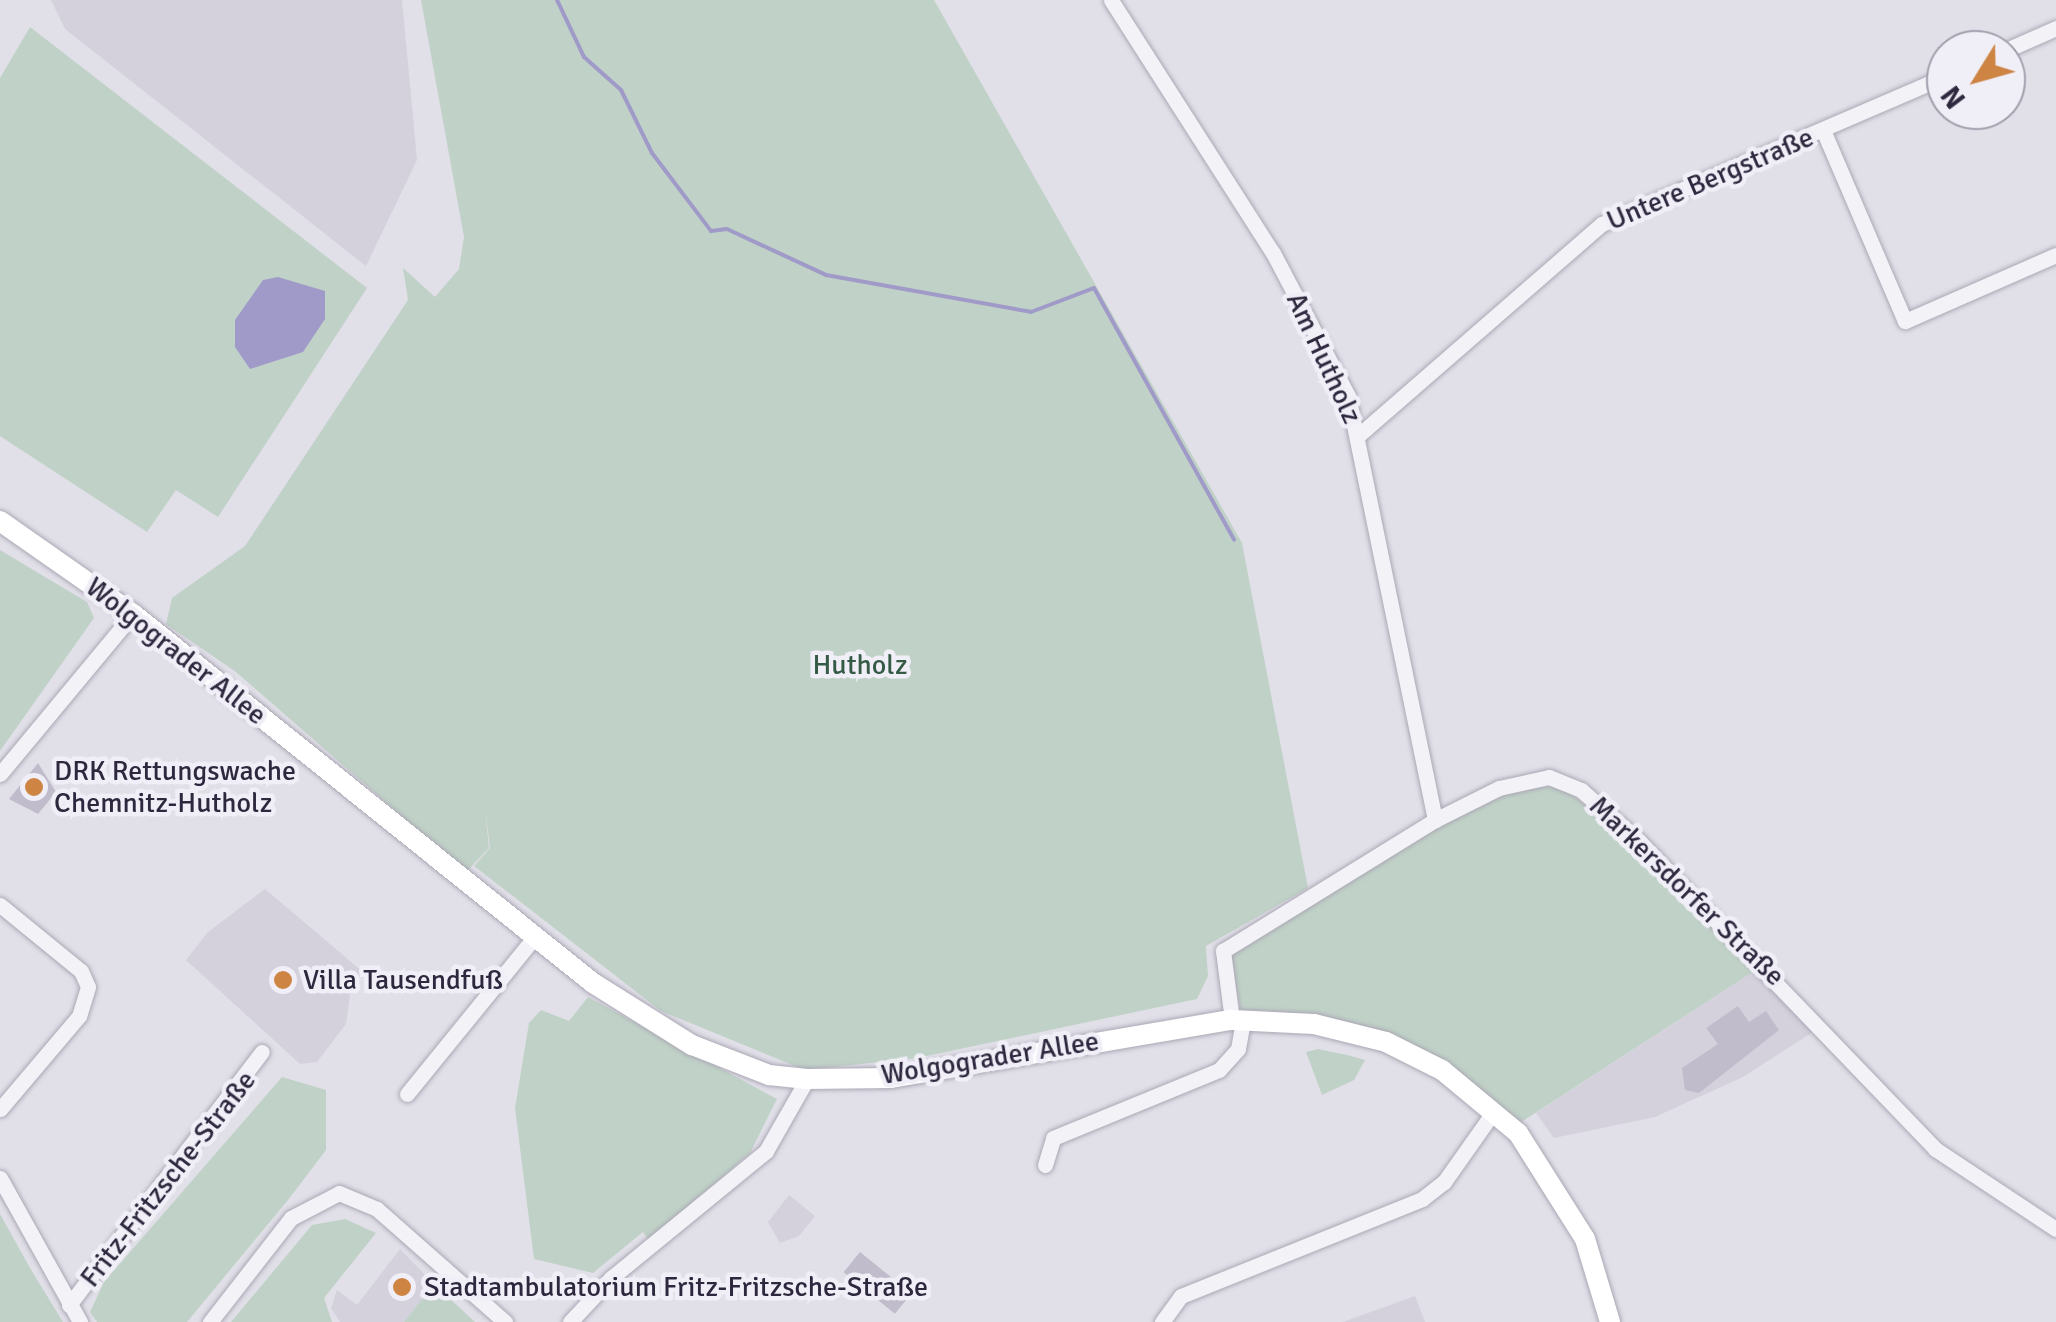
<!DOCTYPE html>
<html>
<head>
<meta charset="utf-8">
<style>
  body { margin:0 }
  #map { position:relative; width:2056px; height:1322px; overflow:hidden; background:#e1dfe8; font-family:Signika,sans-serif }
  div>[style] { position:absolute }
  .built>* { inset:0; background:#d4d1dd }
  .green>* { inset:0; background:#c0d2c7 }
  .water>* { inset:0; background:#a09ac8 }
  .stream>* { height:4px; margin:-2px; padding:0 2px; transform-origin:2px; border-radius:2px; background:#a09ac8 }
  .building>* { inset:0; background:#c0bccb; transform-origin:0 0 }
  .roads { filter:drop-shadow(0 0 2px #aba8b5) drop-shadow(0 0 2px #aba8b5) }
  .minor>* { height:15px; margin:-7.5px; padding:0 7.5px; transform-origin:7.5px; border-radius:7.5px; background:#f3f2f7 }
  .secondary>* { height:20px; margin:-10px; padding:0 10px; transform-origin:10px; border-radius:10px; background:#fff }
  .dots>* { width:28px; height:28px; translate:-50% -50%; box-sizing:border-box; border:5px solid #f0eef6; border-radius:50% }
  span { translate:-50% -50%; white-space:nowrap; text-align:center; line-height:1.15; -webkit-text-stroke:9px #f0eef6; paint-order:stroke }
  .street-label { font-size:28px; color:#2e283f }
  .park-label { font-size:28px; color:#355b46 }
  .poi-label { font-size:28px; color:#2e283f }
  .left { translate:0 -50%; text-align:left }
  .north { position:absolute; left:1926px; top:30px; width:100px; height:100px; box-sizing:border-box; background:#f0eef6; border:2px solid #a29fad; border-radius:50%; rotate:233deg; font-size:28px; font-weight:700; line-height:40px; text-align:center; color:#2e283f }
  .north::after { content:''; display:block; margin:auto; width:35px; height:45px; background:#ce8544; clip-path:polygon(50% 0,100% 100%,50% 72%,0 100%) }
</style>
</head>
<body>
<div id="map">
  <div class="built">
    <i style="clip-path:polygon(51px 0,402px 0,417px 160px,366px 266px,65px 29px)"></i>
    <i style="clip-path:polygon(265px 889px,363px 972px,351px 987px,346px 1024px,317px 1062px,300px 1064px,186px 960px,208px 932px)"></i>
    <i style="clip-path:polygon(1759px 968px,1816px 1030px,1743px 1077px,1655px 1117px,1554px 1138px,1536px 1113px)"></i>
    <i style="clip-path:polygon(789px 1195px,815px 1216px,799px 1236px,780px 1243px,768px 1222px)"></i>
    <i style="clip-path:polygon(400px 1249px,434px 1284px,404px 1322px,340px 1322px,331px 1308px,337px 1290px,357px 1305px)"></i>
    <i style="clip-path:polygon(1415px 1296px,1425px 1322px,1343px 1322px)"></i>
  </div>
  <div class="green">
    <i style="clip-path:polygon(421px 0,934px 0,1242px 543px,1308px 888px,1206px 946px,1208px 976px,1197px 999px,917px 1058px,805px 1070px,661px 1011px,474px 866px,490px 848px,485px 808px,489px 848px,466px 872px,236px 672px,166px 624px,172px 598px,245px 546px,408px 300px,403px 268px,435px 297px,459px 269px,464px 237px)"></i>
    <i style="clip-path:polygon(30px 27px,367px 288px,218px 517px,176px 490px,147px 532px,0 436px,0 78px)"></i>
    <i style="clip-path:polygon(0 550px,87px 602px,94px 618px,0 751px)"></i>
    <i style="clip-path:polygon(1559px 785px,1637px 845px,1759px 968px,1515px 1126px,1436px 1058px,1276px 1012px,1240px 1010px,1231px 955px,1436px 824px,1502px 793px)"></i>
    <i style="clip-path:polygon(588px 997px,777px 1099px,750px 1153px,649px 1241px,643px 1232px,593px 1273px,534px 1259px,515px 1108px,529px 1023px,541px 1010px,569px 1021px)"></i>
    <i style="clip-path:polygon(1318px 1049px,1347px 1055px,1365px 1060px,1354px 1080px,1322px 1095px,1306px 1052px)"></i>
    <i style="clip-path:polygon(282px 1077px,326px 1090px,326px 1150px,288px 1200px,187px 1322px,97px 1322px,90px 1312px,104px 1282px)"></i>
    <i style="clip-path:polygon(0 1214px,30px 1268px,63px 1322px,0 1322px)"></i>
    <i style="clip-path:polygon(345px 1219px,376px 1233px,324px 1298px,332px 1322px,231px 1322px,312px 1225px)"></i>
    <i style="clip-path:polygon(434px 1284px,475px 1322px,404px 1322px)"></i>
  </div>
  <div class="water">
    <i style="clip-path:polygon(278px 277px,325px 291px,325px 319px,303px 352px,250px 369px,235px 347px,235px 320px,263px 280px)"></i>
  </div>
  <div class="stream">
    <i style="left:557px;top:0;width:63px;rotate:64.7deg"></i>
    <i style="left:584px;top:57px;width:50px;rotate:41.7deg"></i>
    <i style="left:621px;top:90px;width:70px;rotate:63.8deg"></i>
    <i style="left:652px;top:153px;width:98px;rotate:52.9deg"></i>
    <i style="left:711px;top:231px;width:16px;rotate:-7deg"></i>
    <i style="left:727px;top:229px;width:109px;rotate:24.9deg"></i>
    <i style="left:826px;top:275px;width:208px;rotate:10.2deg"></i>
    <i style="left:1031px;top:312px;width:67px;rotate:-20.9deg"></i>
    <i style="left:1094px;top:288px;width:288px;rotate:60.9deg"></i>
  </div>
  <div class="building">
    <i style="clip-path:polygon(38px 763px,56px 792px,38px 814px,9px 799px)"></i>
    <i style="clip-path:polygon(1738px 1006px,1749px 1022px,1766px 1011px,1779px 1030px,1699px 1093px,1685px 1090px,1682px 1068px,1718px 1044px,1706px 1028px)"></i>
    <i style="left:860px;top:1252px;width:66px;height:26px;rotate:39deg"></i>
  </div>
  <div class="roads">
    <div class="minor">
      <i style="left:1111px;top:0;width:300px;rotate:57.4deg"></i>
      <i style="left:1273px;top:253px;width:161px;rotate:62.3deg"></i>
      <i style="left:1348px;top:396px;width:433px;rotate:78.4deg"></i>
      <i style="left:2006px;top:50px;width:55px;rotate:-23.7deg"></i>
      <i style="left:1823px;top:130px;width:208px;rotate:66.8deg"></i>
      <i style="left:1905px;top:321px;width:165px;rotate:-23.6deg"></i>
      <i style="left:1360px;top:434px;width:320px;rotate:-41deg"></i>
      <i style="left:1602px;top:224px;width:374px;rotate:-23.3deg"></i>
      <i style="left:0;top:774px;width:208px;rotate:-50.3deg"></i>
      <i style="left:0;top:905px;width:104px;rotate:39.2deg"></i>
      <i style="left:81px;top:971px;width:17px;rotate:66deg"></i>
      <i style="left:88px;top:987px;width:30px;rotate:107deg"></i>
      <i style="left:79px;top:1016px;width:122px;rotate:130.3deg"></i>
      <i style="left:1232px;top:1020px;width:70px;rotate:-97.4deg"></i>
      <i style="left:1223px;top:951px;width:249px;rotate:-31.7deg"></i>
      <i style="left:1435px;top:820px;width:72px;rotate:-26.6deg"></i>
      <i style="left:1499px;top:788px;width:51px;rotate:-12.4deg"></i>
      <i style="left:1549px;top:777px;width:35px;rotate:22deg"></i>
      <i style="left:1581px;top:790px;width:79px;rotate:41.4deg"></i>
      <i style="left:1640px;top:842px;width:426px;rotate:46.1deg"></i>
      <i style="left:1935px;top:1149px;width:145px;rotate:33.5deg"></i>
      <i style="left:407px;top:1094px;width:205px;rotate:-50.9deg"></i>
      <i style="left:1045px;top:1165px;width:28px;rotate:-73deg"></i>
      <i style="left:1053px;top:1138px;width:179px;rotate:-22.3deg"></i>
      <i style="left:1219px;top:1070px;width:28px;rotate:-48deg"></i>
      <i style="left:1238px;top:1049px;width:28px;rotate:-80deg"></i>
      <i style="left:0;top:1178px;width:165px;rotate:60.9deg"></i>
      <i style="left:69px;top:1305px;width:318px;rotate:-52.7deg"></i>
      <i style="left:210px;top:1322px;width:132px;rotate:-52.1deg"></i>
      <i style="left:291px;top:1218px;width:54px;rotate:-27.5deg"></i>
      <i style="left:339px;top:1193px;width:41px;rotate:22.8deg"></i>
      <i style="left:377px;top:1209px;width:171px;rotate:41.4deg"></i>
      <i style="left:570px;top:1322px;width:60px;rotate:-47deg"></i>
      <i style="left:611px;top:1278px;width:200px;rotate:-39.3deg"></i>
      <i style="left:766px;top:1151px;width:83px;rotate:-60.3deg"></i>
      <i style="left:1162px;top:1322px;width:32px;rotate:-54deg"></i>
      <i style="left:1181px;top:1296px;width:260px;rotate:-21.9deg"></i>
      <i style="left:1422px;top:1199px;width:28px;rotate:-38deg"></i>
      <i style="left:1444px;top:1182px;width:87px;rotate:-54.8deg"></i>
    </div>
    <div class="secondary">
      <i style="left:0;top:521px;width:162px;rotate:35deg"></i>
      <i style="left:133px;top:614px;width:590px;rotate:38.74deg"></i>
      <i style="left:593px;top:983px;width:117px;rotate:32.1deg"></i>
      <i style="left:692px;top:1045px;width:83px;rotate:21.3deg"></i>
      <i style="left:769px;top:1075px;width:38px;rotate:6deg"></i>
      <i style="left:807px;top:1079px;width:84px;rotate:-0.7deg"></i>
      <i style="left:891px;top:1078px;width:346px;rotate:-9.7deg"></i>
      <i style="left:1232px;top:1020px;width:82px;rotate:2.8deg"></i>
      <i style="left:1314px;top:1024px;width:74px;rotate:14deg"></i>
      <i style="left:1386px;top:1042px;width:63px;rotate:26.6deg"></i>
      <i style="left:1442px;top:1070px;width:99px;rotate:39.7deg"></i>
      <i style="left:1518px;top:1133px;width:125px;rotate:57.7deg"></i>
      <i style="left:1585px;top:1239px;width:87px;rotate:73.2deg"></i>
    </div>
  </div>
  <div class="dots">
    <i style="left:34px;top:787px;background:#ce8544"></i>
    <i style="left:283px;top:980px;background:#ce8544"></i>
    <i style="left:402px;top:1287px;background:#ce8544"></i>
  </div>
  <div class="street-label">
    <span style="left:1710px;top:179px;rotate:-23deg">Untere Bergstraße</span>
    <span style="left:1324px;top:358px;rotate:65deg">Am Hutholz</span>
    <span style="left:176px;top:651px;rotate:38deg">Wolgograder Allee</span>
    <span style="left:1687px;top:891px;rotate:44deg">Markersdorfer Straße</span>
    <span style="left:990px;top:1058px;rotate:-9deg">Wolgograder Allee</span>
    <span style="left:168px;top:1179px;rotate:-52deg">Fritz-Fritzsche-Straße</span>
  </div>
  <div class="park-label">
    <span style="left:860px;top:665px">Hutholz</span>
  </div>
  <div class="poi-label">
    <span class="left" style="left:54px;top:787px">DRK Rettungswache<br>Chemnitz-Hutholz</span>
    <span class="left" style="left:303px;top:980px">Villa Tausendfuß</span>
    <span class="left" style="left:424px;top:1287px">Stadtambulatorium Fritz-Fritzsche-Straße</span>
  </div>
  <div class="north">N</div>
</div>
</body>
</html>
